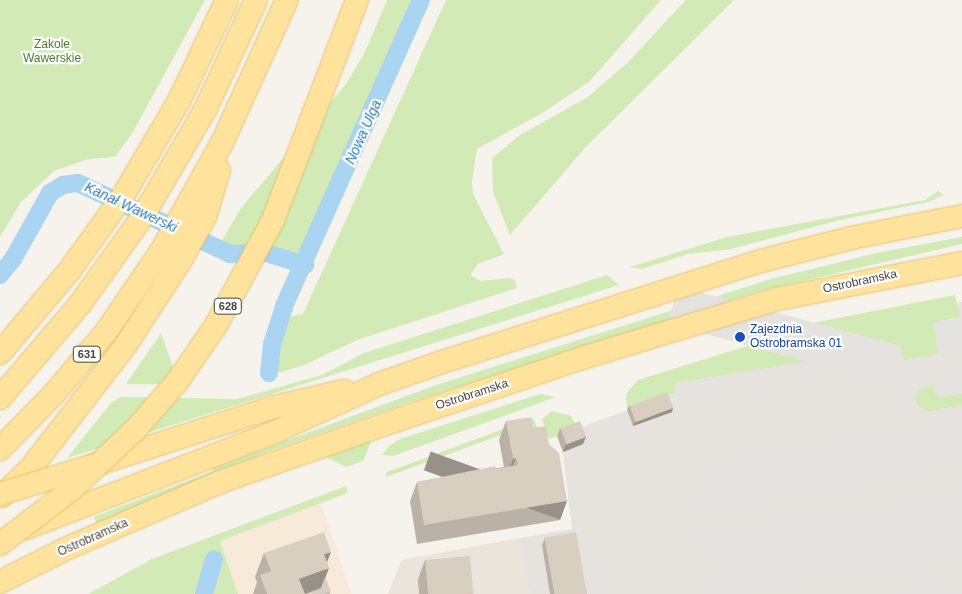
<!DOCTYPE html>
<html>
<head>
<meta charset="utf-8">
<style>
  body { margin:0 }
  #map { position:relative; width:962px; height:594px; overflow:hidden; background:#f6f3ec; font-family:Arial,sans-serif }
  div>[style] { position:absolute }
  .residential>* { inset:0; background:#eae5da }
  .commercial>* { inset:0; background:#f7ead8 }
  .industrial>* { inset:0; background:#e6e2dd }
  .green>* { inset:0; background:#d2eab5 }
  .parking>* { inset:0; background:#e5e3e0; transform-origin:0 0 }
  .canal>* { height:18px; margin:-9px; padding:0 9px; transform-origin:9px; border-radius:9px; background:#a9d4f2 }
  .roads { filter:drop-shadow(0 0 1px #e6c16a) drop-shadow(0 0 1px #e6c16a) }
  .primary>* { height:22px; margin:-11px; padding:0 11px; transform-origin:11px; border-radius:11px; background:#ffe39c }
  .bridges { filter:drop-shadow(0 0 1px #e6c16a) drop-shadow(0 0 1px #e6c16a) }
  .primary-bridge>* { height:22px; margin:-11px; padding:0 11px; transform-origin:11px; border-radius:11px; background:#ffe39c }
  .wall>* { inset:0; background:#bab2a6 }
  .shaded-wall>* { inset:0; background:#979187; transform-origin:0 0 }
  .building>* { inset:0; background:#d8cfc1; transform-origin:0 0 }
  .dots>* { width:14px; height:14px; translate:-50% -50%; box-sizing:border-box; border:2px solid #fff; border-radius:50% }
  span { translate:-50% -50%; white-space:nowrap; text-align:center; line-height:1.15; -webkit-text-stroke:4.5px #fff; paint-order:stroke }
  .shield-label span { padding:1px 4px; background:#fff; border:1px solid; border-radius:4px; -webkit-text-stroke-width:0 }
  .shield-label { font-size:11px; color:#4b4439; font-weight:700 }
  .park-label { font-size:12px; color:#4a7f2a }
  .street-label { font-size:12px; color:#4b4439 }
  .transit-label { font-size:12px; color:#164399 }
  .left { translate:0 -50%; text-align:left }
  .water-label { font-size:14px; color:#2e7ab2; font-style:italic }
</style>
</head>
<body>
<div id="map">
  <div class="residential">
    <i style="clip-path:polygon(520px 538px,529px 594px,388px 594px,401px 560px)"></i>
  </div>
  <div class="commercial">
    <i style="clip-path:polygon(321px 503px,351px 594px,238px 594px,220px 541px)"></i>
  </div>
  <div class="industrial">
    <i style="clip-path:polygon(962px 302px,962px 594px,529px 594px,520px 538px,572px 529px,563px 452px,557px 436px,666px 396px,670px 372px,891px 314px)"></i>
  </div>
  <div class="green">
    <i style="clip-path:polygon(0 0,205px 0,133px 132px,115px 157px,88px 159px,54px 171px,21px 202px,0 237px)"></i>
    <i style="clip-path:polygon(387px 0,413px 0,305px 249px,296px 254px,273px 252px,235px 249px,221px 242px,241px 208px,346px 84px,365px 52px)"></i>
    <i style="clip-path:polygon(446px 0,661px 0,589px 82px,542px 113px,477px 149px,472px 181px,473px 194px,504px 254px,478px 264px,470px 275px,481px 281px,510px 278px,515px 280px,517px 288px,357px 340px,302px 366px,274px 374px,278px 350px,291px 316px,303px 314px)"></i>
    <i style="clip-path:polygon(686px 0,734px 0,585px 148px,510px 235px,493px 192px,492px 158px,520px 135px,588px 97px,627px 63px)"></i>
    <i style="clip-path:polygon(938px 191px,944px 195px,928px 202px,840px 220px,731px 249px,688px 254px,642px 269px,630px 267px,727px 237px,925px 200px)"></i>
    <i style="clip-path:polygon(962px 237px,962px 244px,760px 291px,404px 404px,270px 451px,97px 524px,94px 517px,213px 471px,212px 468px,436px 385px,771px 279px,881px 252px)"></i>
    <i style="clip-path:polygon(607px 275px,619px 285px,67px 458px,111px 403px,121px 397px,237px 399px,322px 375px,364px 353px)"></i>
    <i style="clip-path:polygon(955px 295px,960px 317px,934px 322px,938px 354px,904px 360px,901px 346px,674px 383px,675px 393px,627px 410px,626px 394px,638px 380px,799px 330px,808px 324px)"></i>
    <i style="clip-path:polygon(161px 333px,175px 373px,191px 385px,126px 384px)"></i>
    <i style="clip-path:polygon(936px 385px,938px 397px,962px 394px,962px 405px,929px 411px,919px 407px,915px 399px,919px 389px)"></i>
    <i style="clip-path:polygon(540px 394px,556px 397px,393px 456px,382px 455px,390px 445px,400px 439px)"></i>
    <i style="clip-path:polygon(552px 411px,571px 416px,577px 428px,549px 439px,542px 419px)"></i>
    <i style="clip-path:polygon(533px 418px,544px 441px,523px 427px,386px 477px,387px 472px)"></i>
    <i style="clip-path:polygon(372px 440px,363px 461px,346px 467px,326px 457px)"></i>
    <i style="clip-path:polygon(346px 486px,348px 493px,220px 541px,238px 594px,88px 594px,152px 559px)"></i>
  </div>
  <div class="parking">
    <i style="clip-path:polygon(962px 317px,962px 350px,938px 354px,934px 322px)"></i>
    <i style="left:901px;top:346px;width:39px;height:231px;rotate:105deg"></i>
    <i style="left:962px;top:369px;width:25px;height:27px;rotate:90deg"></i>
    <i style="clip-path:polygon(962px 424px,962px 465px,684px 512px,717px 463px)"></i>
    <i style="clip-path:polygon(962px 491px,962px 557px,745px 594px,704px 594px,725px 565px,688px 538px)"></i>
    <i style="left:590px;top:527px;width:68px;height:6px;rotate:80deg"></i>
    <i style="clip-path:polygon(962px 581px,962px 594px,884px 594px)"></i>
  </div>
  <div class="canal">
    <i style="left:0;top:275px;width:21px;rotate:-51deg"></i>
    <i style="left:13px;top:259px;width:76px;rotate:-60.7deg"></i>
    <i style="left:50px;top:193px;width:15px;rotate:-32deg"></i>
    <i style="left:63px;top:185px;width:15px;rotate:-8deg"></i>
    <i style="left:78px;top:183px;width:168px;rotate:25deg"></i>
    <i style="left:230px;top:254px;width:36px;rotate:-2deg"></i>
    <i style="left:266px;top:253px;width:41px;rotate:17.1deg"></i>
    <i style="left:269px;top:373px;width:29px;rotate:-84deg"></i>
    <i style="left:272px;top:344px;width:40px;rotate:-72deg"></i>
    <i style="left:284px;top:306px;width:335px;rotate:-65.9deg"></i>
    <i style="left:204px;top:594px;width:36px;rotate:-74deg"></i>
  </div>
  <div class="roads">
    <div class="primary">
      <i style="left:0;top:353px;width:107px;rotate:-49.9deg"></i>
      <i style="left:69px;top:271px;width:89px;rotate:-54.2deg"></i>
      <i style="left:121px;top:199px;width:114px;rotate:-59.4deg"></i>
      <i style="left:179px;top:101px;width:112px;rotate:-64.6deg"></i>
      <i style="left:0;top:398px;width:123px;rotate:-49.6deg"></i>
      <i style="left:80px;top:304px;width:108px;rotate:-54.4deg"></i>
      <i style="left:143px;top:216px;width:123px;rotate:-59.7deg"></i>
      <i style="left:205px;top:110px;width:121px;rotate:-65.1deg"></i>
      <i style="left:0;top:449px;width:76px;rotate:-45.5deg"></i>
      <i style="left:53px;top:395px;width:82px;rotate:-49.9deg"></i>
      <i style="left:106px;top:332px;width:99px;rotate:-55.7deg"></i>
      <i style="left:162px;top:250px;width:123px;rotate:-60.7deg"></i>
      <i style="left:222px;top:143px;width:157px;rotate:-65.6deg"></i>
      <i style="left:94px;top:465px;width:189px;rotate:-17.9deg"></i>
      <i style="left:274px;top:407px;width:72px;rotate:-12.9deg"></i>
      <i style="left:2px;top:496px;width:39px;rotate:-44deg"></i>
      <i style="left:30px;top:469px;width:155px;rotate:-52.3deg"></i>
      <i style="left:125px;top:346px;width:103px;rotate:-56.9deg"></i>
      <i style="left:181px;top:260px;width:49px;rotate:-60.8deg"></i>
      <i style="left:205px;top:217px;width:49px;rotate:-73.4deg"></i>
      <i style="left:26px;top:528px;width:269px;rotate:-21.1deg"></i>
      <i style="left:277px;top:431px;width:112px;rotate:-24.7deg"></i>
      <i style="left:379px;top:384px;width:64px;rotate:-19.3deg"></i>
      <i style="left:439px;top:363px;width:338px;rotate:-17.6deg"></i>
      <i style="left:761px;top:261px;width:93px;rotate:-14.3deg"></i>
      <i style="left:851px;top:238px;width:113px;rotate:-11.2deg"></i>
      <i style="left:0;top:582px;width:80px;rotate:-26.6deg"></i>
      <i style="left:72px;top:546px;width:161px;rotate:-23.4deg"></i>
      <i style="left:220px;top:482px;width:188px;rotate:-19.3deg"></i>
      <i style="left:397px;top:420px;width:198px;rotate:-18.5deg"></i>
      <i style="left:585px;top:357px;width:201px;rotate:-16.8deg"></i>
      <i style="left:777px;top:299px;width:188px;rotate:-11deg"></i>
    </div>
  </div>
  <div class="bridges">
    <div class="primary-bridge">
      <i style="left:0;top:494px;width:95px;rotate:-17.1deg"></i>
      <i style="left:0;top:544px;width:89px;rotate:-37.3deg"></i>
      <i style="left:71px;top:490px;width:88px;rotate:-43.2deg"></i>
      <i style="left:135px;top:430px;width:64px;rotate:-48.8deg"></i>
      <i style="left:177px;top:382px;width:67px;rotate:-55.4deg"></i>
      <i style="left:215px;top:327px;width:122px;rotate:-61.5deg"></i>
      <i style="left:273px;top:220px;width:235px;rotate:-69.1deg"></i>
    </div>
  </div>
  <div class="wall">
    <i style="clip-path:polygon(629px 406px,672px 412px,633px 426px,627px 410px)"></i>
    <i style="clip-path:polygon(506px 421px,533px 428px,560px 520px,417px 544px,410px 501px,417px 482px,504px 467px,499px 440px)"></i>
    <i style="clip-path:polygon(560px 428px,583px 444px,563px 452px,557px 436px)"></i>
    <i style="clip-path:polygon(545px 538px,587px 594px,550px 594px,542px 545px)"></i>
    <i style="clip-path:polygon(264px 553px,327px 562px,325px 577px,330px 594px,253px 594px,257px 582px,255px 577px)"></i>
    <i style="clip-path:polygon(425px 560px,473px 594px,419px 594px,418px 579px)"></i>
  </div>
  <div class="shaded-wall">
    <i style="clip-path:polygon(673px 408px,672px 412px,633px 426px,635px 422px)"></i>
    <i style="clip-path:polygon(586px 437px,583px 444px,563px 452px,566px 444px)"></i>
    <i style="clip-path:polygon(516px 458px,509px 477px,506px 478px,513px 459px)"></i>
    <i style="left:567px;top:501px;width:20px;height:145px;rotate:110deg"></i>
    <i style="clip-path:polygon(331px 552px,324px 570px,329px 568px,320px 592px,314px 594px,294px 594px,299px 579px,324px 554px)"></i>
  </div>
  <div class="building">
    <i style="left:667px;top:392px;width:17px;height:40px;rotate:69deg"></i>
    <i style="clip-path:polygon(531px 417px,533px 428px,546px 426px,549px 444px,559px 453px,567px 501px,424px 525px,417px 482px,495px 466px,496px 469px,518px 465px,516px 458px,513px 459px,506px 421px)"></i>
    <i style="left:580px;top:421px;width:17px;height:21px;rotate:69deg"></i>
    <i style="clip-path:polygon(324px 532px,331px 552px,324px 554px,329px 568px,299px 579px,305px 594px,267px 594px,260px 575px,271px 571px,264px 553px)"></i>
    <i style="left:576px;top:532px;width:63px;height:32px;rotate:80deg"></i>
    <i style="left:470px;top:556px;width:38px;height:45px;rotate:85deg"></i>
    <i style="clip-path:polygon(325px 577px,331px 592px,325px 594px,305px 594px,321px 588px)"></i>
  </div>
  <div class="dots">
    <i style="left:740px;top:337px;background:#1a4fb4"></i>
  </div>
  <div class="shield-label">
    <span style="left:228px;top:306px">628</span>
    <span style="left:87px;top:354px">631</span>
  </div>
  <div class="park-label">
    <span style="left:52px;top:52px">Zakole<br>Wawerskie</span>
  </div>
  <div class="street-label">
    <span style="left:860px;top:282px;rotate:-12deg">Ostrobramska</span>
    <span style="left:472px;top:395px;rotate:-18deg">Ostrobramska</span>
    <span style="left:93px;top:538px;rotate:-24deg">Ostrobramska</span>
  </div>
  <div class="transit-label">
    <span class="left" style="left:750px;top:337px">Zajezdnia<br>Ostrobramska 01</span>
  </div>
  <div class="water-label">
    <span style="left:363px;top:132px;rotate:-66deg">Nowa Ulga</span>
    <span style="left:131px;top:207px;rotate:25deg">Kanał Wawerski</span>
  </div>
</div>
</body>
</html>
